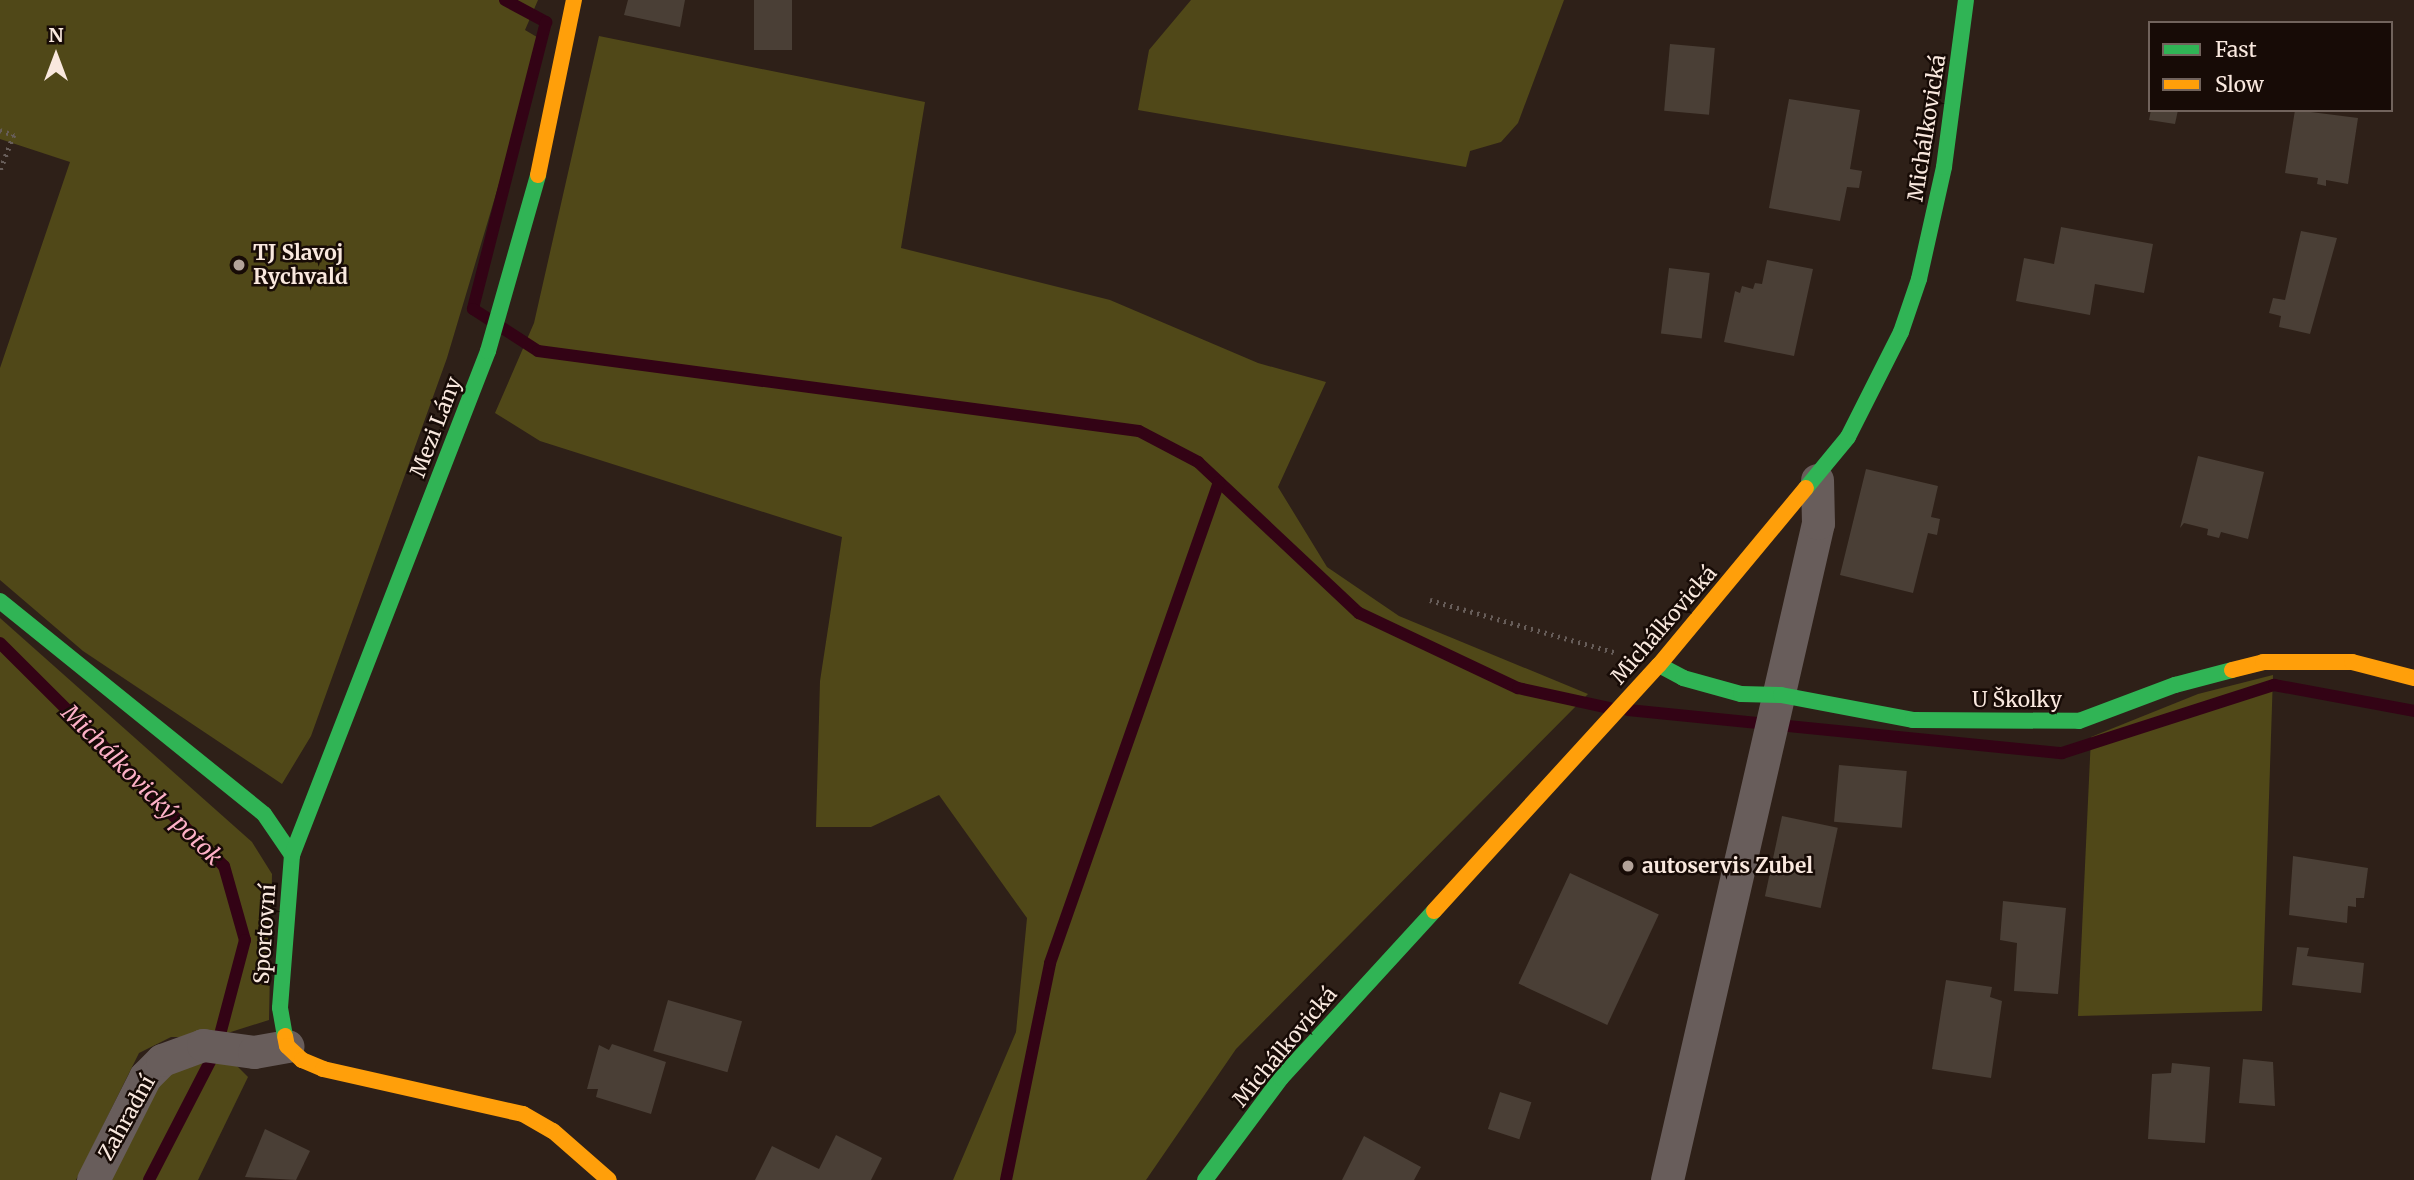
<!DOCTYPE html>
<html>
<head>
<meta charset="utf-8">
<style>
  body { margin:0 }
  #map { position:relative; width:2414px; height:1180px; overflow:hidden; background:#2e2018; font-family:Merriweather,serif }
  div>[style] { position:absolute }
  .green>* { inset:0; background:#504818 }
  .stream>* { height:12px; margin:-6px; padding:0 6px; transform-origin:6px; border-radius:6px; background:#330315 }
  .building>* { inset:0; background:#4a3f36; transform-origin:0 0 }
  .path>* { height:4.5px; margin-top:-2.25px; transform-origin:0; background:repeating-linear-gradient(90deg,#675d59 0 2px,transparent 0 7px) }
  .street>* { height:33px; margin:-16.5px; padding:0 16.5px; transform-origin:16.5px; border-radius:16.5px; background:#685d5b }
  .fast>* { height:16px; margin:-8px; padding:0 8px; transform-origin:8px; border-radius:8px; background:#30b455 }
  .slow>* { height:16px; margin:-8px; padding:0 8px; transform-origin:8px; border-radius:8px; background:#ff9f0a }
  .dots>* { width:19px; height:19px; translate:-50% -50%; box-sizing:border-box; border:4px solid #170b06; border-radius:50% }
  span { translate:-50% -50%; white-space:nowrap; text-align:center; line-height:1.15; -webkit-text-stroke:5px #170b06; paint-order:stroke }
  .street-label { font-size:21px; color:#f9e8de }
  .poi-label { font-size:21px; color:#f9e8de; font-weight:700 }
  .left { translate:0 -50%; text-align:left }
  .water-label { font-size:23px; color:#feb1c7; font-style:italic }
  .legend { position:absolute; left:2148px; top:21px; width:245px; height:91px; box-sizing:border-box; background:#170b06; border:2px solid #71635c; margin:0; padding:9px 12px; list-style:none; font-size:21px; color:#f9e8de }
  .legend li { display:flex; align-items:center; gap:14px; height:35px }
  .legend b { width:35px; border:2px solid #71635c }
  .north { position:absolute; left:21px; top:21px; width:70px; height:70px; -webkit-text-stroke:5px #170b06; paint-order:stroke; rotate:0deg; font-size:19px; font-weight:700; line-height:28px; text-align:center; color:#f9e8de }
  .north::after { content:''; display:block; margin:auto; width:24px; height:32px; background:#f9e8de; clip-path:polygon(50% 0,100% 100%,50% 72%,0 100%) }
</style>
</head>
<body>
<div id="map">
  <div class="green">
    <i style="clip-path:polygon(0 0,538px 0,525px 30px,542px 40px,447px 358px,311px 736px,282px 784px,83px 651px,0 580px,0 368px,70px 162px,0 139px)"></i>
    <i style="clip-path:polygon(1191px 0,1564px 0,1518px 123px,1501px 142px,1470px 151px,1466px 167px,1138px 110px,1149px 50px)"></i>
    <i style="clip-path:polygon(599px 36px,925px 102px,901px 248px,1110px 300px,1258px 363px,1326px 382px,1278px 487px,1327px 567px,1399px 616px,1588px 694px,1236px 1049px,1146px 1180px,953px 1180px,1016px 1032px,1027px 918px,939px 795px,871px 827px,816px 827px,820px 681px,842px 537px,540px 441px,495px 413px,534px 323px)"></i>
    <i style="clip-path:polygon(0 618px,252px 842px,272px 874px,269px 1020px,215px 1037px,171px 1037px,139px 1053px,76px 1180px,0 1180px)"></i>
    <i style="clip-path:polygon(2273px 675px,2262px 1011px,2078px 1016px,2091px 737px,2198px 694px)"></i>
    <i style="clip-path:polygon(229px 1058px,248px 1077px,198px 1180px,105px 1180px,161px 1078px,189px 1063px)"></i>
  </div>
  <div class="stream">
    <i style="left:505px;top:0;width:47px;rotate:28.2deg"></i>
    <i style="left:546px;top:22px;width:296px;rotate:104.3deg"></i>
    <i style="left:473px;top:309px;width:77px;rotate:32.9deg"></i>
    <i style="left:538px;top:351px;width:606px;rotate:7.58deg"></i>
    <i style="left:1139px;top:431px;width:67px;rotate:27.7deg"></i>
    <i style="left:1198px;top:462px;width:221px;rotate:43.2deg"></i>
    <i style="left:1359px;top:613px;width:176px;rotate:25.3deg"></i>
    <i style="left:1518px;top:688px;width:94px;rotate:12.3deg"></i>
    <i style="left:0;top:643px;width:316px;rotate:44.9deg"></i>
    <i style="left:224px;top:866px;width:77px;rotate:74.2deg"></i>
    <i style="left:245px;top:940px;width:114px;rotate:104.8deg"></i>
    <i style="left:216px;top:1050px;width:146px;rotate:117.3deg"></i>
    <i style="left:1628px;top:710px;width:436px;rotate:5.7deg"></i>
    <i style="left:2062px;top:753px;width:223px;rotate:-17.8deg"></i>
    <i style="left:2274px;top:685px;width:142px;rotate:10.5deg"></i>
    <i style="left:1006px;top:1180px;width:221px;rotate:-78.5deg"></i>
    <i style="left:1050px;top:963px;width:510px;rotate:-70.64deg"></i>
  </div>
  <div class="building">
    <i style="clip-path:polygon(628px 0,685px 0,680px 27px,624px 15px)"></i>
    <i style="left:754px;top:0;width:38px;height:50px"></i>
    <i style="left:1670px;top:44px;width:45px;height:67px;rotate:5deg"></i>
    <i style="clip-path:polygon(1789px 99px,1860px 110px,1850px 169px,1862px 171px,1859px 188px,1847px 187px,1840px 221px,1769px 208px)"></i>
    <i style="clip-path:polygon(2151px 110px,2178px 110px,2175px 124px,2149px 120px)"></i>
    <i style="clip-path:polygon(2295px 110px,2358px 118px,2348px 184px,2326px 180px,2326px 186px,2317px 184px,2318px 178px,2285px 173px)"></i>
    <i style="clip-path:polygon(2061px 227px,2153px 244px,2144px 293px,2095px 284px,2090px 315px,2016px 301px,2024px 258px,2054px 264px)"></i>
    <i style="clip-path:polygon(2301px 231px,2337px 238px,2310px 334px,2279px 327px,2281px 316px,2269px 313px,2273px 298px,2285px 300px)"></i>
    <i style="clip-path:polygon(1767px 260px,1813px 269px,1794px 356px,1724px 342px,1735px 291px,1740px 293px,1742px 286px,1753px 289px,1755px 283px,1762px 284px)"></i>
    <i style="left:1669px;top:268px;width:41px;height:66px;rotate:7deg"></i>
    <i style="clip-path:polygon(2198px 456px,2264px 472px,2248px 539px,2221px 532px,2219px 538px,2207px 535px,2208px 529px,2184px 523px,2180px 528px)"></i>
    <i style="clip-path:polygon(1866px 469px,1938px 486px,1931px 517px,1940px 519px,1937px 535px,1928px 533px,1913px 593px,1840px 575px)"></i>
    <i style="left:1839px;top:765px;width:68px;height:57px;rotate:5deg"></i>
    <i style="left:1782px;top:816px;width:57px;height:82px;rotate:12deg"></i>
    <i style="clip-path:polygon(2293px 856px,2368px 868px,2364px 898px,2356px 898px,2356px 907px,2348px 906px,2347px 923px,2289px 915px)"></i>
    <i style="left:1570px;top:873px;width:98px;height:122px;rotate:25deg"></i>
    <i style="clip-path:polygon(2003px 901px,2066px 908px,2058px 994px,2014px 991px,2017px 943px,2000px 940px)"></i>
    <i style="clip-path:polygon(2297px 947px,2309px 948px,2307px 956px,2364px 963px,2361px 993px,2292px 985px)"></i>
    <i style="clip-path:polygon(1946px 980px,1992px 987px,1990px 997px,2002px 1001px,1991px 1078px,1932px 1069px)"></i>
    <i style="left:668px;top:1000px;width:77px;height:53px;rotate:16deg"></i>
    <i style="clip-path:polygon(612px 1044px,666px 1062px,651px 1114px,596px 1097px,598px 1089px,587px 1089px,599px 1045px,609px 1050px)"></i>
    <i style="clip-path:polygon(2243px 1059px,2273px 1062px,2275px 1106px,2239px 1103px)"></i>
    <i style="clip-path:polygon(2172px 1063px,2210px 1067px,2205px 1143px,2148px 1139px,2152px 1074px,2171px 1073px)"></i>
    <i style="left:1500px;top:1092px;width:33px;height:39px;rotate:18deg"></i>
    <i style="clip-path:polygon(265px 1129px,310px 1151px,296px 1180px,245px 1177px)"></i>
    <i style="clip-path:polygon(836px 1135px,882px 1158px,871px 1180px,755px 1180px,772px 1146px,819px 1169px)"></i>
    <i style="clip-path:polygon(1364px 1136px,1421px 1167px,1414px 1180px,1342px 1180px)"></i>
  </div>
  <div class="path">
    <i style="left:0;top:130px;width:15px;rotate:20deg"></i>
    <i style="left:14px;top:135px;width:39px;rotate:111deg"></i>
    <i style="left:1430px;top:600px;width:194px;rotate:15.8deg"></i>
  </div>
  <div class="street">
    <i style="left:93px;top:1180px;width:115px;rotate:-63.2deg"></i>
    <i style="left:145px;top:1077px;width:24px;rotate:-45deg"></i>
    <i style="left:162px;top:1060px;width:44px;rotate:-20.1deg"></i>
    <i style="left:203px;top:1045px;width:51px;rotate:7.8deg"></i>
    <i style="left:254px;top:1052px;width:34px;rotate:-10deg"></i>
    <i style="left:1667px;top:1180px;width:674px;rotate:-77.06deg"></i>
    <i style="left:1818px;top:523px;width:43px;rotate:-91.3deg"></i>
  </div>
  <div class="fast">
    <i style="left:1806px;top:488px;width:66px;rotate:-50.5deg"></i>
    <i style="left:1848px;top:437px;width:118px;rotate:-63.2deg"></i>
    <i style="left:1901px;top:332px;width:56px;rotate:-71.2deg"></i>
    <i style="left:1919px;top:279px;width:115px;rotate:-77.4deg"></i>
    <i style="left:1944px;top:167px;width:168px;rotate:-82.5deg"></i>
    <i style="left:0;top:601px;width:339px;rotate:38.9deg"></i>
    <i style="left:264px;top:814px;width:50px;rotate:55.7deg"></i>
    <i style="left:292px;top:855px;width:153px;rotate:94.5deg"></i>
    <i style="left:280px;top:1008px;width:28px;rotate:80deg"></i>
    <i style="left:1659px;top:665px;width:27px;rotate:28deg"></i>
    <i style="left:1683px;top:678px;width:60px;rotate:15.4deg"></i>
    <i style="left:1741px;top:694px;width:40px;rotate:1.4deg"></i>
    <i style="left:1781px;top:695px;width:134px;rotate:10.7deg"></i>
    <i style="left:1913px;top:720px;width:166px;rotate:0.3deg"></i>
    <i style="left:2079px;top:721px;width:103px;rotate:-20.6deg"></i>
    <i style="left:2175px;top:685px;width:59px;rotate:-14.7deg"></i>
    <i style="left:292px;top:855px;width:541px;rotate:-68.75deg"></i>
    <i style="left:488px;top:351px;width:183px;rotate:-74.1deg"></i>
    <i style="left:1205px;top:1180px;width:127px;rotate:-53.3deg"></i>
    <i style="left:1281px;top:1078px;width:226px;rotate:-47.5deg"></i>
  </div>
  <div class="slow">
    <i style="left:538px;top:175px;width:179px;rotate:-78.4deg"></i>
    <i style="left:2232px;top:670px;width:32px;rotate:-14deg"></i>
    <i style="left:2263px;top:662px;width:89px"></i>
    <i style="left:2352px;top:662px;width:64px;rotate:14.5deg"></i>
    <i style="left:1434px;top:911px;width:333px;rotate:-47.6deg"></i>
    <i style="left:1659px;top:665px;width:230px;rotate:-50.3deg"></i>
    <i style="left:285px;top:1036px;width:10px;rotate:79deg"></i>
    <i style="left:287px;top:1046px;width:21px;rotate:43deg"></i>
    <i style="left:302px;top:1060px;width:23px;rotate:23deg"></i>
    <i style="left:323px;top:1069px;width:205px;rotate:12.7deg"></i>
    <i style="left:523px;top:1114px;width:34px;rotate:30deg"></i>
    <i style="left:553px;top:1131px;width:74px;rotate:41.2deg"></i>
  </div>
  <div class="dots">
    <i style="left:239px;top:265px;background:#b2a299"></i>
    <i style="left:1628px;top:866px;background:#b2a299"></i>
  </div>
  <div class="street-label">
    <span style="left:1927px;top:128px;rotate:-81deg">Michálkovická</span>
    <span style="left:436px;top:427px;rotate:-69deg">Mezi Lány</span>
    <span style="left:1664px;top:625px;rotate:-49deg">Michálkovická</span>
    <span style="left:2017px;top:700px">U Školky</span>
    <span style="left:265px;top:934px;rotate:-86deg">Sportovní</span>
    <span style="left:1285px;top:1047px;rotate:-50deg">Michálkovická</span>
    <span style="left:127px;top:1118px;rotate:-61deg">Zahradní</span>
  </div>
  <div class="poi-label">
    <span class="left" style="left:253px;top:265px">TJ Slavoj<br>Rychvald</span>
    <span class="left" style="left:1642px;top:866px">autoservis Zubel</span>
  </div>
  <div class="water-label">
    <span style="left:142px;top:785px;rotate:45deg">Michálkovický potok</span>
  </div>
  <ul class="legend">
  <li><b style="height:9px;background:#30b455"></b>Fast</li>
  <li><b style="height:9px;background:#ff9f0a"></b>Slow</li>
  </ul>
  <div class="north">N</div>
</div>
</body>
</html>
